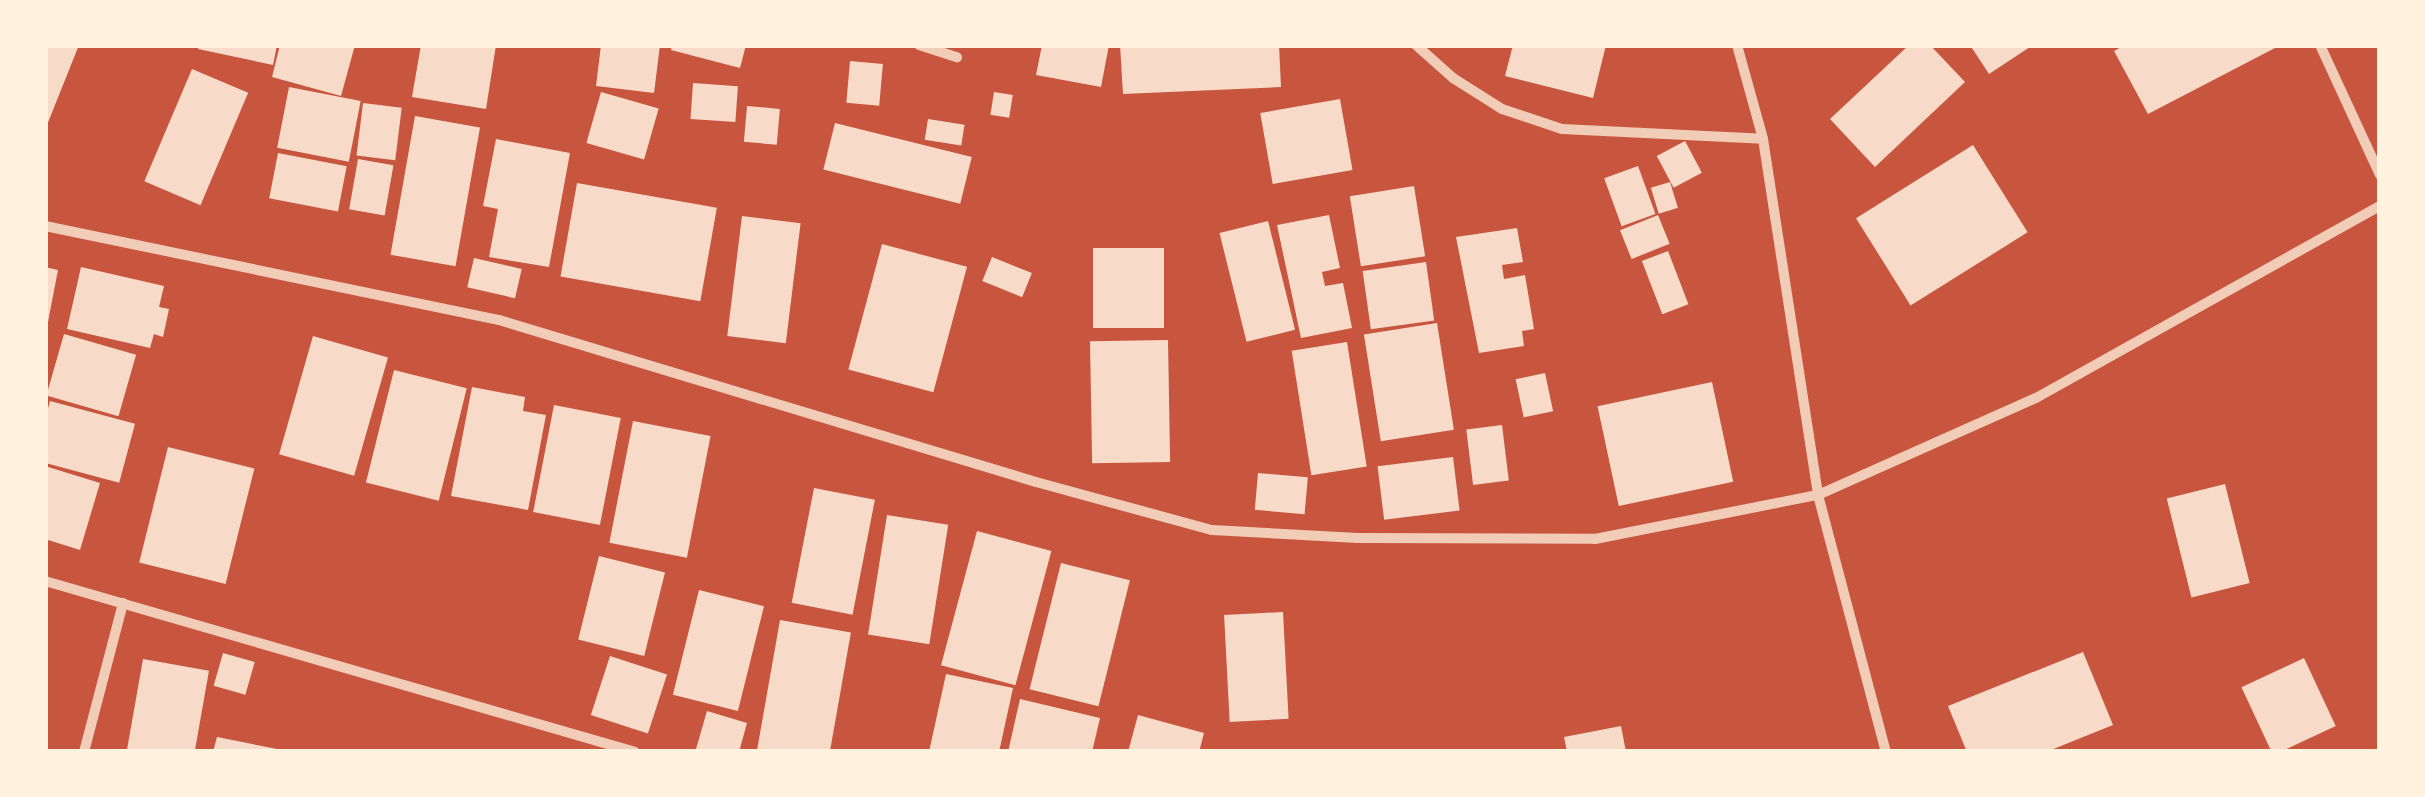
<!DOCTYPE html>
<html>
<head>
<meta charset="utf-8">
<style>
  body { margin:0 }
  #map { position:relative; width:2425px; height:797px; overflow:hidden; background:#c8553d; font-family:"Varela Round",sans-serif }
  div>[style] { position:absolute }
  .building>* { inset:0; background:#f7dbc8; transform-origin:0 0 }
  .minor>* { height:10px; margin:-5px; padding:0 5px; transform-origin:5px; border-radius:5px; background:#f1ccb7 }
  span { translate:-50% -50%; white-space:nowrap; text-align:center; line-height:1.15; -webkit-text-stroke:8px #fff3e0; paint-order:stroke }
  .frame { position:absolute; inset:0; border:48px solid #fff3e0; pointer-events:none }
</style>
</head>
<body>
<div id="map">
  <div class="building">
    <i style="clip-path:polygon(45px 45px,79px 45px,45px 130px)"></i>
    <i style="clip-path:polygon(199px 45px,277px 45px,273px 65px,198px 49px)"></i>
    <i style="clip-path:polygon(280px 45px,355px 45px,341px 96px,272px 77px)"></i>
    <i style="clip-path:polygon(421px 45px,496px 45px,486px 109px,412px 97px)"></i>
    <i style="clip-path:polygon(601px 45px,660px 45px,654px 93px,596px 86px)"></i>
    <i style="clip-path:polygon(672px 45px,746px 45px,740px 68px,671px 50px)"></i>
    <i style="clip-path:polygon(1042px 45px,1109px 45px,1101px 87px,1036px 75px)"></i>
    <i style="clip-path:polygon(1120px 45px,1279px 45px,1281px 87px,1123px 94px)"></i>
    <i style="clip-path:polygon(1513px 45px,1606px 45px,1593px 98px,1505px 76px)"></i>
    <i style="clip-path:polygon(1909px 45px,1930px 45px,1965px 82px,1875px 167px,1830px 119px)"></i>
    <i style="clip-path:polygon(1970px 45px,2033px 45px,1989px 74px)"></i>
    <i style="clip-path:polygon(2125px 45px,2274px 45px,2275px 48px,2148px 114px,2114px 51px)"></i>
    <i style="left:850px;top:61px;width:33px;height:42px;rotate:5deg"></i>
    <i style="left:192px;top:69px;width:61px;height:122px;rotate:23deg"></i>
    <i style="left:693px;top:83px;width:45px;height:36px;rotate:4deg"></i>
    <i style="left:289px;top:87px;width:73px;height:62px;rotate:11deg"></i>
    <i style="left:601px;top:92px;width:60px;height:53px;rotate:16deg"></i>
    <i style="left:994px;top:92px;width:19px;height:23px;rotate:9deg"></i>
    <i style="left:1340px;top:99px;width:72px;height:81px;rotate:80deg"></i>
    <i style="left:363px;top:103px;width:39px;height:53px;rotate:7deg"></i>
    <i style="left:747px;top:106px;width:33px;height:36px;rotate:5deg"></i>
    <i style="left:415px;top:116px;width:66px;height:141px;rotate:10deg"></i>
    <i style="left:928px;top:119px;width:37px;height:21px;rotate:9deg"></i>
    <i style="left:835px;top:123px;width:141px;height:48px;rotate:14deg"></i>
    <i style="clip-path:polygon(496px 139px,570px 153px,549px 267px,489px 257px,498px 209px,483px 206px)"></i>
    <i style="left:1685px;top:141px;width:36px;height:32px;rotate:62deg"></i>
    <i style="left:1973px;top:145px;width:103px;height:138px;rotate:58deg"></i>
    <i style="left:278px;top:153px;width:70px;height:46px;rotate:11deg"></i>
    <i style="left:358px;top:159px;width:36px;height:51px;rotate:10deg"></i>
    <i style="left:1638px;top:166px;width:51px;height:36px;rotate:70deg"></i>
    <i style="left:1670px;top:182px;width:27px;height:20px;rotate:73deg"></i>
    <i style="left:577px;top:183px;width:142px;height:95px;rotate:10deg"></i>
    <i style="left:1414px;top:186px;width:71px;height:65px;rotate:81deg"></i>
    <i style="clip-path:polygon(1329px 215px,1340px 268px,1322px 272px,1325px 286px,1343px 283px,1352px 328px,1301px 338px,1277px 225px)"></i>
    <i style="left:1658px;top:215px;width:31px;height:41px;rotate:68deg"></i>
    <i style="left:742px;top:216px;width:59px;height:121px;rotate:7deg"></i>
    <i style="left:1268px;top:221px;width:112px;height:50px;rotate:76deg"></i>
    <i style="clip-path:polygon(1517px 228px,1523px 262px,1502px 265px,1504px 279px,1525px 275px,1534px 329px,1522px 331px,1524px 346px,1479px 353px,1456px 237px)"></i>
    <i style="left:882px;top:244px;width:88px;height:130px;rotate:15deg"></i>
    <i style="left:1093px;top:248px;width:71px;height:80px"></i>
    <i style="left:1668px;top:251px;width:57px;height:28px;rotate:69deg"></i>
    <i style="left:992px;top:257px;width:43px;height:26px;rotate:22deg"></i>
    <i style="left:474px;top:258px;width:49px;height:30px;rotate:13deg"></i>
    <i style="left:1426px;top:262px;width:59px;height:64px;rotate:82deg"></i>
    <i style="clip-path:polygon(45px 267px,58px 270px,47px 327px,45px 327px)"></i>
    <i style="clip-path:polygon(81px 267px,164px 286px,159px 307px,169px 309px,163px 337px,154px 334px,150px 348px,67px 329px)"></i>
    <i style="left:1437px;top:323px;width:108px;height:74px;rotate:81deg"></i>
    <i style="left:64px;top:334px;width:75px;height:64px;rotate:16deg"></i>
    <i style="left:313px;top:336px;width:78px;height:123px;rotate:16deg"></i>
    <i style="left:1168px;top:340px;width:122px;height:78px;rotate:89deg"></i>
    <i style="left:1347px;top:342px;width:126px;height:56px;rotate:81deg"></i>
    <i style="left:394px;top:370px;width:75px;height:116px;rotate:14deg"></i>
    <i style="left:1545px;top:373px;width:39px;height:30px;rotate:78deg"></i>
    <i style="left:1712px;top:382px;width:102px;height:117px;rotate:78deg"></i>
    <i style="clip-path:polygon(472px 387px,525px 397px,523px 411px,546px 415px,528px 510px,451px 496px)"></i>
    <i style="left:50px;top:401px;width:88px;height:61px;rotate:15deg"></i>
    <i style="left:554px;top:405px;width:68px;height:109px;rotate:11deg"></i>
    <i style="left:633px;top:421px;width:79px;height:124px;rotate:11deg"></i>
    <i style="left:1502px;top:425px;width:56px;height:36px;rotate:83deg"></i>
    <i style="left:168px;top:447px;width:89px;height:119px;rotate:14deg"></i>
    <i style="left:1453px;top:457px;width:54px;height:76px;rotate:83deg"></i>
    <i style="clip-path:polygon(45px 466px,100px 483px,80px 550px,45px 539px)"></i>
    <i style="left:1258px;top:473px;width:50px;height:37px;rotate:5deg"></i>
    <i style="left:2225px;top:484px;width:102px;height:60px;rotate:76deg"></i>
    <i style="left:814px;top:488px;width:62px;height:117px;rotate:11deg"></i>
    <i style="left:887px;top:515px;width:62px;height:121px;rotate:9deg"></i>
    <i style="left:977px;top:531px;width:77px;height:139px;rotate:15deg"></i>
    <i style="left:599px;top:556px;width:68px;height:86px;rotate:14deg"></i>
    <i style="left:1061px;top:563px;width:71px;height:130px;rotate:14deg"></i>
    <i style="left:699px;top:590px;width:67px;height:108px;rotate:14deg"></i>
    <i style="left:1283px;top:612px;width:107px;height:59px;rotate:87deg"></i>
    <i style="left:780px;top:620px;width:72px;height:134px;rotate:10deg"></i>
    <i style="clip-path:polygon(2083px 652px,2113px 725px,2046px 752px,1967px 752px,1948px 706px)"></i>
    <i style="left:223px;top:653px;width:33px;height:34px;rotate:16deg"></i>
    <i style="left:610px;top:656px;width:60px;height:62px;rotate:18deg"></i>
    <i style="left:2304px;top:658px;width:75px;height:69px;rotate:65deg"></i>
    <i style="left:143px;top:659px;width:67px;height:95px;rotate:10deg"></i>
    <i style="clip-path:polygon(946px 674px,1013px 688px,999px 752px,929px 752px)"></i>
    <i style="clip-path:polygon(1020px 699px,1100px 718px,1092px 752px,1008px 752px)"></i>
    <i style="clip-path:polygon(707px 711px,747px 723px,739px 752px,696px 749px)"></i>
    <i style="clip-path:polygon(1138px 715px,1204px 733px,1199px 752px,1128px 752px)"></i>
    <i style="clip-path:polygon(1621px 726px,1626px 752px,1567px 752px,1564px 737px)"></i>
    <i style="clip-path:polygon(217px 737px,282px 750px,281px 752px,213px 752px)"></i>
  </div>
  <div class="minor">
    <i style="left:919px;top:45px;width:40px;rotate:18deg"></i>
    <i style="left:1416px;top:45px;width:50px;rotate:41.7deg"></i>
    <i style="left:1453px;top:78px;width:58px;rotate:32.3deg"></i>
    <i style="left:1502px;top:109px;width:63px;rotate:18.4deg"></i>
    <i style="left:1562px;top:129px;width:201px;rotate:2.8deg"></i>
    <i style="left:1737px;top:45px;width:98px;rotate:74.5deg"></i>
    <i style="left:1763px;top:139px;width:360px;rotate:81.2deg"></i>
    <i style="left:1818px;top:495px;width:266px;rotate:75.2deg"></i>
    <i style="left:2320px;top:45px;width:143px;rotate:65.2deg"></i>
    <i style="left:45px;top:226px;width:464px;rotate:11.7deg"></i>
    <i style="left:499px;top:320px;width:561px;rotate:16.79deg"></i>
    <i style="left:1036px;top:482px;width:182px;rotate:15.3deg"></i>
    <i style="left:1212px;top:530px;width:146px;rotate:3.1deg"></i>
    <i style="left:1358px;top:538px;width:237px;rotate:0.2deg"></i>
    <i style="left:1595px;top:539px;width:227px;rotate:-11.2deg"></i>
    <i style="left:1818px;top:495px;width:239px;rotate:-24deg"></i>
    <i style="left:2036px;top:398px;width:394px;rotate:-29.2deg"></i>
    <i style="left:45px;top:581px;width:614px;rotate:16.16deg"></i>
    <i style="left:84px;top:752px;width:154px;rotate:-75.3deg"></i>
  </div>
  <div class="frame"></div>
</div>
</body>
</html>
